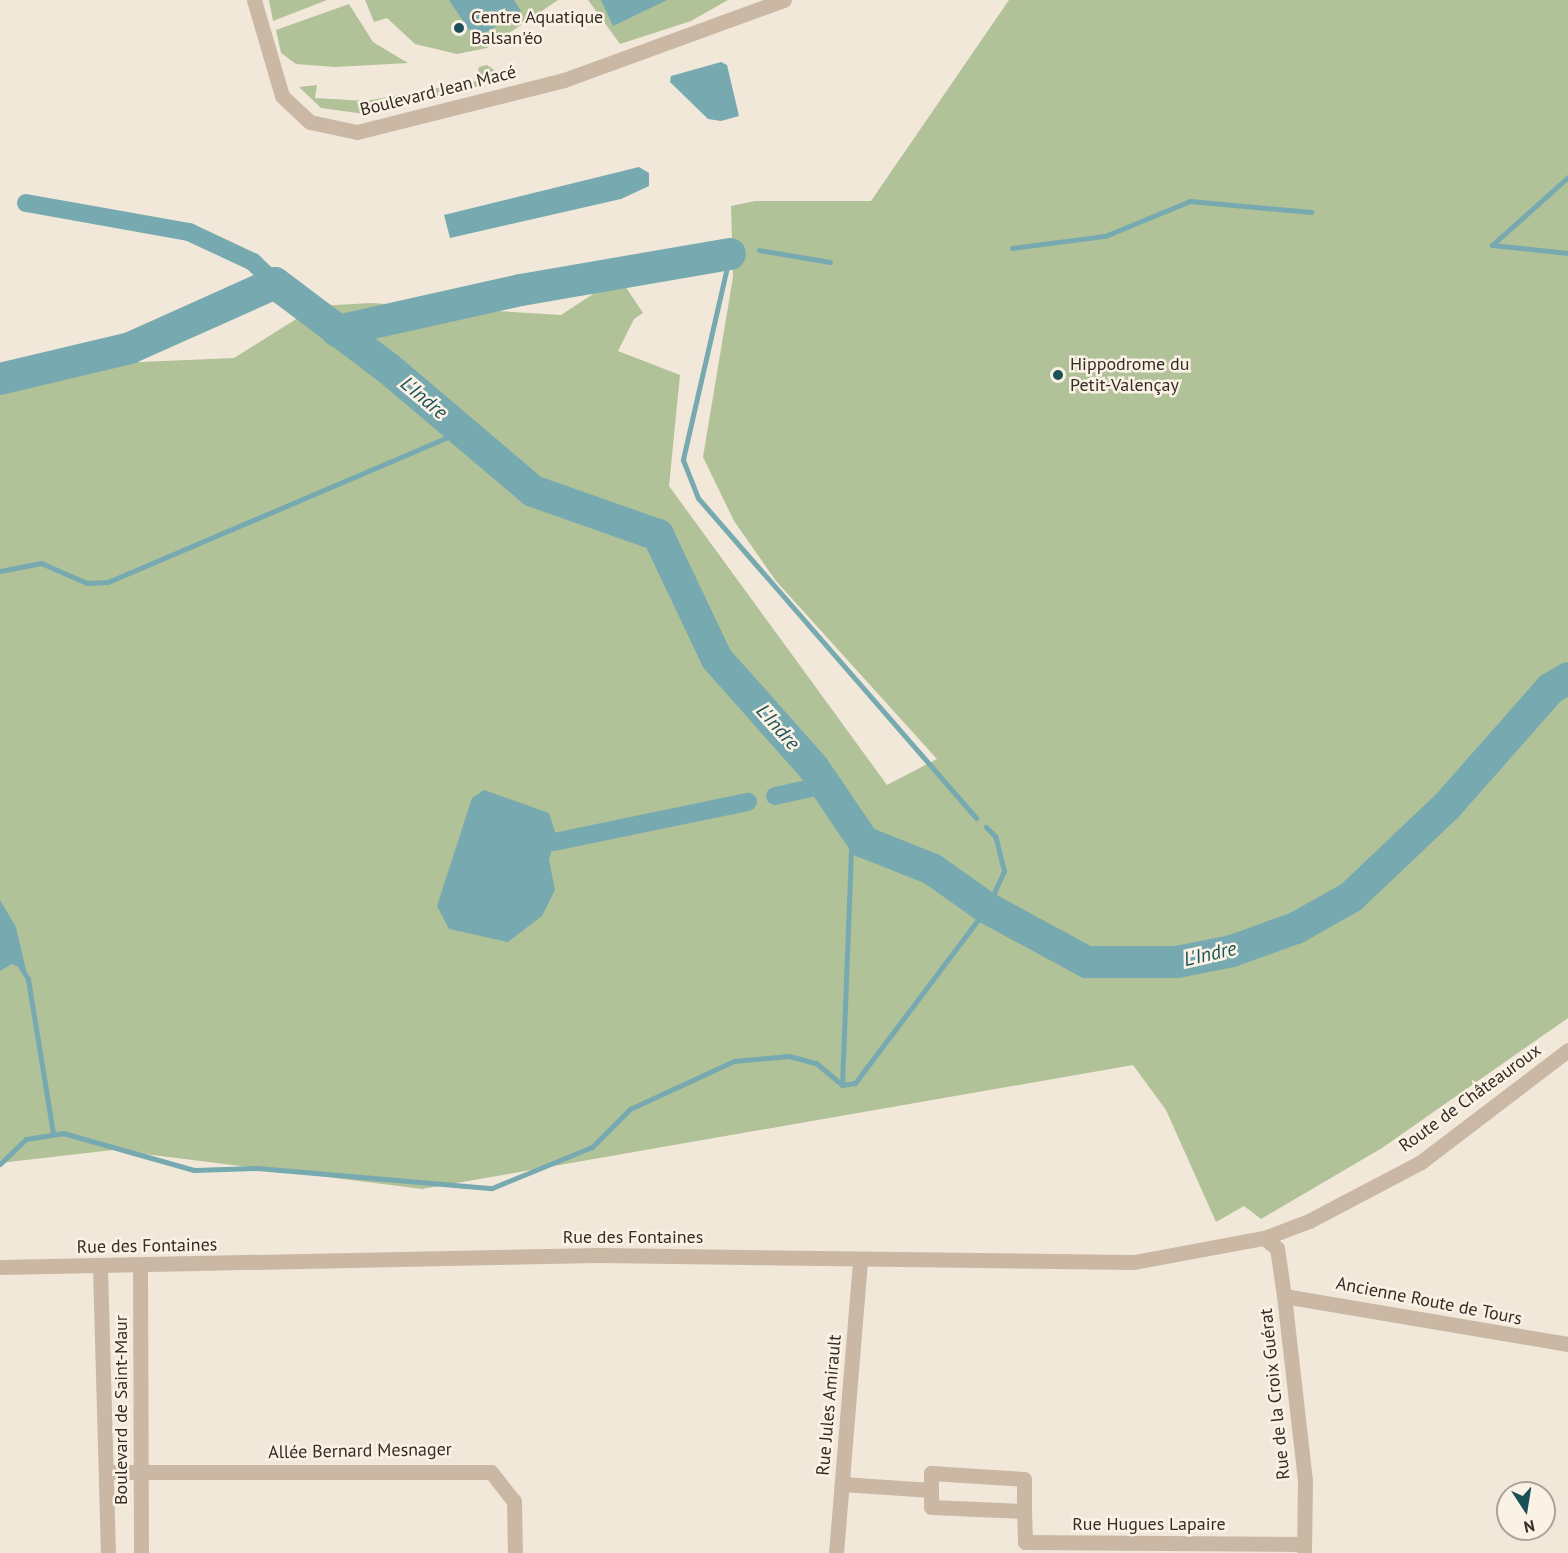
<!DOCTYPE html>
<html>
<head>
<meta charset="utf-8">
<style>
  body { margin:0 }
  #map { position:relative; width:1568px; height:1553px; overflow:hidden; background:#f2e8d9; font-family:"PT Sans",sans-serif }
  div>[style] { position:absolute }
  .green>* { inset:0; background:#b1c198 }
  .water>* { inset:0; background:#77aab0 }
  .stream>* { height:5px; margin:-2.5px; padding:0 2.5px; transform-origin:2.5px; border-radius:2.5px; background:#77aab0 }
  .canal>* { height:18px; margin:-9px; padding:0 9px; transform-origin:9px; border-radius:9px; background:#77aab0 }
  .river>* { height:32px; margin:-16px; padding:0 16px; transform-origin:16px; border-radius:16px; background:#77aab0 }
  .minor>* { height:15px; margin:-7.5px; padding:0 7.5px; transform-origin:7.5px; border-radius:7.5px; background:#cab8a4 }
  .tertiary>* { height:15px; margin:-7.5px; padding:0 7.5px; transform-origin:7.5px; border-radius:7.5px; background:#cab8a4 }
  .dots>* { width:16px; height:16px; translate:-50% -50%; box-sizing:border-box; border:3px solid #faf2e5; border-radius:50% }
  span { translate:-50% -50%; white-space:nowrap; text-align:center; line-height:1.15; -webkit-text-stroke:5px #faf2e5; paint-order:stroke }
  .poi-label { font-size:18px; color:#362c26 }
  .left { translate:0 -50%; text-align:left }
  .street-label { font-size:18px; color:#362c26 }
  .water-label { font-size:20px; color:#1a5058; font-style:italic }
  .north { position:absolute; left:1496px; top:1481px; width:60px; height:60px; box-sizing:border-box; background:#faf2e5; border:2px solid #aca399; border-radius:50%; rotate:168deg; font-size:16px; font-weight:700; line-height:24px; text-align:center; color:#362c26 }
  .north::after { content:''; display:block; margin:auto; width:21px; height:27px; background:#1a5058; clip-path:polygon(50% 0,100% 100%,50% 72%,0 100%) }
</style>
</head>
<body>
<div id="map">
  <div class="green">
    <i style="clip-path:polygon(269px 0,327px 0,273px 21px)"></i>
    <i style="clip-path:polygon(365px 0,558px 0,487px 48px,457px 54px,415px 44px,387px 18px,374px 22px)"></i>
    <i style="clip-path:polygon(588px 0,728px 0,691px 21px,620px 44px)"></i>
    <i style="clip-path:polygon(1009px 0,1568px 0,1568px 1018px,1382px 1148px,1261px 1219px,1244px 1206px,1216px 1222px,1166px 1110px,1133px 1065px,422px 1189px,113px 1150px,0 1163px,0 368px,234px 358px,317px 306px,371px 303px,561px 315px,619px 277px,643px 313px,634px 319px,618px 351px,680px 375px,669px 486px,887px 785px,937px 759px,776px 581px,734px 521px,703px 457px,733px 277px,731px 206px,755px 201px,871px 201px)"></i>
    <i style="clip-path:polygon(349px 4px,373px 42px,408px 63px,335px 67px,296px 64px,281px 53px,276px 30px)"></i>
    <i style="clip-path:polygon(487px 65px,507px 79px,365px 114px,321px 108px,299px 87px,317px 85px,315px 98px,366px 101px,476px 81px,479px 67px)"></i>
  </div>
  <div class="water">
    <i style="clip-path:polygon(449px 0,514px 0,521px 11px,475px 39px)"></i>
    <i style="clip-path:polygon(601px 0,667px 0,613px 26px)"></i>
    <i style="clip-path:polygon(721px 62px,727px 65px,739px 116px,721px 121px,708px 119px,670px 82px,671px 76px)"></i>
    <i style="clip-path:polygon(639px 167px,649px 173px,649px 186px,621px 199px,450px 238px,444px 215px)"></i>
    <i style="clip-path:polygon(484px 790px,549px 813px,556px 835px,549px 860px,555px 890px,542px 916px,508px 942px,449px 929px,437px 906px,472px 798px)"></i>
    <i style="clip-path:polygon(0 900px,16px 927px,26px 970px,12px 964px,0 971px)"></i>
  </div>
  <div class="stream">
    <i style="left:1492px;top:245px;width:102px;rotate:-41.8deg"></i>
    <i style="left:1492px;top:245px;width:76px;rotate:6deg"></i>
    <i style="left:1012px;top:248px;width:94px;rotate:-7.4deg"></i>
    <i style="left:1105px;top:236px;width:92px;rotate:-22.4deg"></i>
    <i style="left:1190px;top:201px;width:122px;rotate:5.2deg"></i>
    <i style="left:759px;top:250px;width:72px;rotate:9.6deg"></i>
    <i style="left:730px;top:254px;width:211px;rotate:102.9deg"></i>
    <i style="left:683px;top:460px;width:41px;rotate:68.5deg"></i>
    <i style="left:698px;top:498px;width:424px;rotate:49deg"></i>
    <i style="left:0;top:571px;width:42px;rotate:-11deg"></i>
    <i style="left:41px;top:563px;width:50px;rotate:23.5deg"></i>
    <i style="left:87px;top:583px;width:21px;rotate:-3deg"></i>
    <i style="left:108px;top:582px;width:385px;rotate:-23.1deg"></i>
    <i style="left:20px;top:966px;width:15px;rotate:58deg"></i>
    <i style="left:28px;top:979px;width:156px;rotate:80.8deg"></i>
    <i style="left:842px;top:1085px;width:261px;rotate:-87.8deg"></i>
    <i style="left:0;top:1164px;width:36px;rotate:-44deg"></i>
    <i style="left:26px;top:1139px;width:37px;rotate:-9deg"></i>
    <i style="left:63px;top:1133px;width:136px;rotate:15.8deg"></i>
    <i style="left:194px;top:1170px;width:63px;rotate:-1.8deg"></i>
    <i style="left:257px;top:1168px;width:236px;rotate:4.9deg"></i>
    <i style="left:492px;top:1188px;width:108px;rotate:-22.3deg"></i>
    <i style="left:592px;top:1147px;width:54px;rotate:-45deg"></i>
    <i style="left:630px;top:1109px;width:115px;rotate:-24.8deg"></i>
    <i style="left:734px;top:1061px;width:55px;rotate:-5.2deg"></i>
    <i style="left:789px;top:1056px;width:28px;rotate:15deg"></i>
    <i style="left:816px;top:1063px;width:34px;rotate:40deg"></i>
    <i style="left:842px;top:1085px;width:13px;rotate:-9deg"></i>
    <i style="left:855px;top:1083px;width:219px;rotate:-53deg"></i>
    <i style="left:987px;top:908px;width:41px;rotate:-65.3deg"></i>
    <i style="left:1004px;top:871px;width:36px;rotate:-104deg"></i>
    <i style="left:995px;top:836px;width:13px;rotate:-135deg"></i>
  </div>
  <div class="canal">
    <i style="left:26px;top:203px;width:166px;rotate:10.1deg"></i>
    <i style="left:189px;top:232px;width:71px;rotate:25.1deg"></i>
    <i style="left:253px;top:262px;width:30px;rotate:44deg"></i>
    <i style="left:775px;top:796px;width:52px;rotate:-12.2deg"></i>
    <i style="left:554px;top:842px;width:198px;rotate:-11.7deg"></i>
  </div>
  <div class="river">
    <i style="left:337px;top:331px;width:189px;rotate:-12.6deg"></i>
    <i style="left:521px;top:290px;width:212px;rotate:-9.8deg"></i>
    <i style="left:0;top:379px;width:134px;rotate:-13.4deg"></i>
    <i style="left:130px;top:348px;width:159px;rotate:-24.1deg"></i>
    <i style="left:275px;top:283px;width:141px;rotate:37deg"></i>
    <i style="left:388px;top:368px;width:190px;rotate:40.3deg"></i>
    <i style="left:533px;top:491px;width:133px;rotate:19.4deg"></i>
    <i style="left:658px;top:535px;width:137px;rotate:64.6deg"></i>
    <i style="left:717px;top:659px;width:144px;rotate:48.4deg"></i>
    <i style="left:813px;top:767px;width:91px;rotate:55.8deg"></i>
    <i style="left:864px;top:842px;width:73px;rotate:21.7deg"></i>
    <i style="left:932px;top:869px;width:67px;rotate:35.3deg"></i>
    <i style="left:987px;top:908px;width:114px;rotate:28.4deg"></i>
    <i style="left:1087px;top:962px;width:90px"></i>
    <i style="left:1177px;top:962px;width:56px;rotate:-11.3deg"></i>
    <i style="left:1232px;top:951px;width:68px;rotate:-19.8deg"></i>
    <i style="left:1296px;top:928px;width:63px;rotate:-29.4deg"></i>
    <i style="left:1351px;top:897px;width:132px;rotate:-43.5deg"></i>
    <i style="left:1447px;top:806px;width:156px;rotate:-48.6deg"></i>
    <i style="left:1550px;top:689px;width:21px;rotate:-31deg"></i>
  </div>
  <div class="minor">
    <i style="left:254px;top:0;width:100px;rotate:73.7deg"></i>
    <i style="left:282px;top:96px;width:38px;rotate:43deg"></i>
    <i style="left:310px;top:122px;width:48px;rotate:12deg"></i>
    <i style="left:357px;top:132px;width:213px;rotate:-14.1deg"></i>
    <i style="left:564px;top:80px;width:234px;rotate:-20deg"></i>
    <i style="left:1264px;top:1238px;width:16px;rotate:38deg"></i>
    <i style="left:1277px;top:1248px;width:49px;rotate:81.7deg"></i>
    <i style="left:1284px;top:1296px;width:186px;rotate:83.5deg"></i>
    <i style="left:1305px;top:1481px;width:72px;rotate:90.8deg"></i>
    <i style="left:140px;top:1267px;width:286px;rotate:89.8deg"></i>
    <i style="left:100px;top:1268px;width:285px;rotate:88.4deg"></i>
    <i style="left:1284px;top:1296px;width:288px;rotate:9.6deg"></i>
    <i style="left:107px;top:1472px;width:384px"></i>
    <i style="left:491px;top:1472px;width:37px;rotate:52deg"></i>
    <i style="left:514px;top:1501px;width:52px;rotate:88.9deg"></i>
    <i style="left:842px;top:1484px;width:89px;rotate:3.9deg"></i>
    <i style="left:1024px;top:1511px;width:93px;rotate:-177.5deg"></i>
    <i style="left:931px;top:1507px;width:34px;rotate:-90deg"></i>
    <i style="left:931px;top:1473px;width:93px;rotate:3.7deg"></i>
    <i style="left:1024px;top:1479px;width:32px;rotate:90deg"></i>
    <i style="left:1024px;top:1511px;width:31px;rotate:88deg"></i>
    <i style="left:1025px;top:1542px;width:279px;rotate:0.4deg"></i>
    <i style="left:836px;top:1553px;width:295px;rotate:-85.3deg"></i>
  </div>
  <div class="tertiary">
    <i style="left:0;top:1267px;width:599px;rotate:-1.15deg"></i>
    <i style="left:599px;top:1255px;width:535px;rotate:0.75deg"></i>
    <i style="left:1134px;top:1262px;width:132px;rotate:-10.5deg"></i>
    <i style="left:1264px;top:1238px;width:48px;rotate:-20.7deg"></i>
    <i style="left:1309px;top:1221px;width:127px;rotate:-27.8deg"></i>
    <i style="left:1421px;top:1162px;width:185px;rotate:-37.3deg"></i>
  </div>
  <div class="dots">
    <i style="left:459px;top:28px;background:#1a5058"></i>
    <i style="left:1058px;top:375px;background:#1a5058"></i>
  </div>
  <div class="poi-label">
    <span class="left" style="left:471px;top:28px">Centre Aquatique<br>Balsan'éo</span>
    <span class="left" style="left:1070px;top:375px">Hippodrome du<br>Petit-Valençay</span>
  </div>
  <div class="street-label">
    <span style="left:438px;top:91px;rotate:-14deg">Boulevard Jean Macé</span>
    <span style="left:1470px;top:1098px;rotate:-36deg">Route de Châteauroux</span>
    <span style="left:633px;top:1237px">Rue des Fontaines</span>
    <span style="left:147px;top:1246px;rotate:-1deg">Rue des Fontaines</span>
    <span style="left:1429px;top:1301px;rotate:11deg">Ancienne Route de Tours</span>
    <span style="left:1275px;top:1394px;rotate:-96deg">Rue de la Croix Guérat</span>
    <span style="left:829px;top:1405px;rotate:-85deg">Rue Jules Amirault</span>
    <span style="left:121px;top:1410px;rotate:-90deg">Boulevard de Saint-Maur</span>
    <span style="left:360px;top:1451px;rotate:-1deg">Allée Bernard Mesnager</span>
    <span style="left:1149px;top:1524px">Rue Hugues Lapaire</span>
  </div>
  <div class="water-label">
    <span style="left:424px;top:398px;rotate:40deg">L'Indre</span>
    <span style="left:778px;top:727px;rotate:48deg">L'Indre</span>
    <span style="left:1210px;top:954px;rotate:-13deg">L'Indre</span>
  </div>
  <div class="north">N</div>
</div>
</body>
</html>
